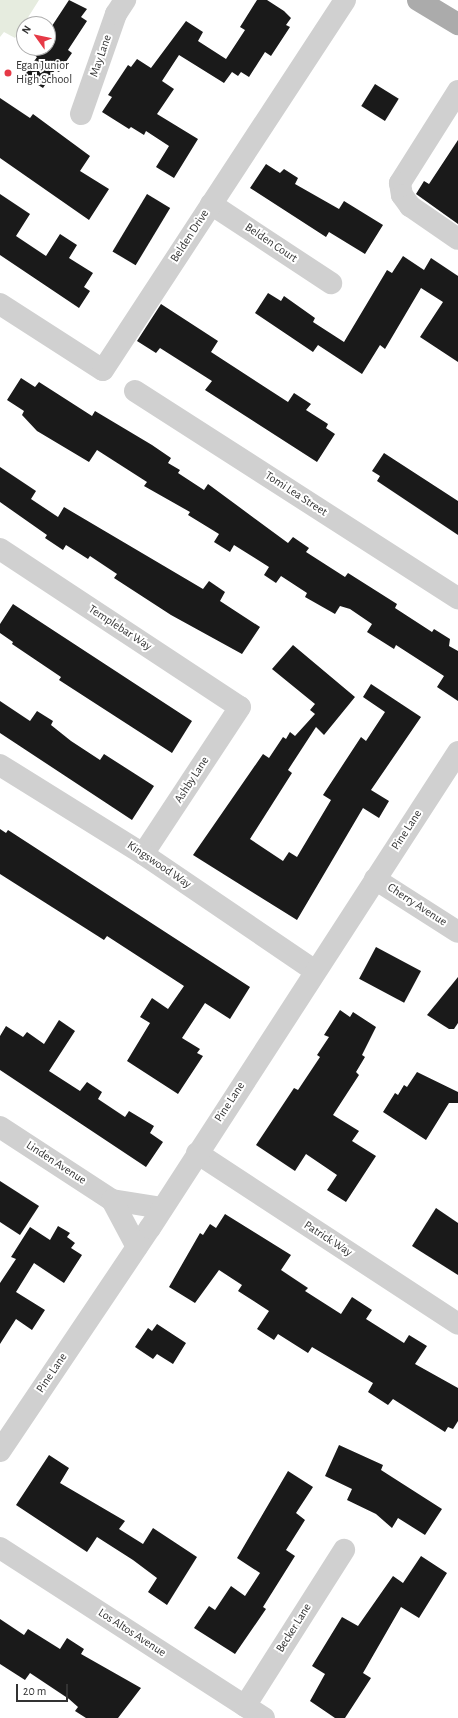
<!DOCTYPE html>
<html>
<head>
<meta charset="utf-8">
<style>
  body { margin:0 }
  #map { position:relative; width:458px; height:1718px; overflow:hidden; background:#fff; font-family:"Alegreya Sans",sans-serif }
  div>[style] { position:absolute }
  .green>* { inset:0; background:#e6ecdf }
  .building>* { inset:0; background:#1a1a1a; transform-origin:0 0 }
  .minor>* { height:22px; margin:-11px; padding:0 11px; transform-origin:11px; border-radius:11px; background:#d0d0d0 }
  .major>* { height:22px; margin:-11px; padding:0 11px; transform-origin:11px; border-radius:11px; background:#ababab }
  .dots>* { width:11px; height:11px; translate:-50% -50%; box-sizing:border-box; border:2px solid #fff; border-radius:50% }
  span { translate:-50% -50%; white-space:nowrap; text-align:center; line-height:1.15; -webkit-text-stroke:4px #fff; paint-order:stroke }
  .street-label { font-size:12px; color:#333 }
  .poi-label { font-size:12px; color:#333 }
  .left { translate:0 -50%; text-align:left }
  .north { position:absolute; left:16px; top:16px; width:40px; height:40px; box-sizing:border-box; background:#fff; border:1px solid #adadad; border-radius:50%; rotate:303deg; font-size:11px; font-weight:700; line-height:16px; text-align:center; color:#333 }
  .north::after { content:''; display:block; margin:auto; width:14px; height:18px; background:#e63946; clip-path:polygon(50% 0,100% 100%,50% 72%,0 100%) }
  .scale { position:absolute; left:16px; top:1684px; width:52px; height:18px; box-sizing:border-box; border:2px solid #333; border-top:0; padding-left:5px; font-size:12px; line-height:14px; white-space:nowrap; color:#333; -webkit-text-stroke:3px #fff; paint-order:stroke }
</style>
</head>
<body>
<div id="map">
  <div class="green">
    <i style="clip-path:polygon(0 0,39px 0,15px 38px,4px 32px,0 37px)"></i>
  </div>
  <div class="building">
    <i style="clip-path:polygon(69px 0,87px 9px,81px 17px,87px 21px,68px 50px,72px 53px,59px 72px,55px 70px,43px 88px,24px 76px,37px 57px,23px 48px,48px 48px,48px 32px)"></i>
    <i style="clip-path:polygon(257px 0,267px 0,284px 11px,291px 18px,286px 25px,290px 27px,271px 56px,265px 52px,249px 77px,241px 72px,238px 76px,232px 72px,224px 83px,179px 55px,162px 81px,174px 89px,157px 114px,198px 139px,174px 178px,156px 167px,169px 146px,146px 131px,144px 135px,131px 127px,129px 129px,102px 112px,112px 97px,108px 95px,128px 65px,131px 67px,137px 59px,151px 68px,186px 21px,203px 32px,198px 41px,226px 59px,245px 30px,240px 27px)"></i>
    <i style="left:375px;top:84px;width:28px;height:26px;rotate:32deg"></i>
    <i style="clip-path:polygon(0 98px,30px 118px,33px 114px,90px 156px,80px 171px,109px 189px,89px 220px,0 158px)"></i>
    <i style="clip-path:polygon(458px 140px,458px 224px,416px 194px,424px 181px,429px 184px)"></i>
    <i style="clip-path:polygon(266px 164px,280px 173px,284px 169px,298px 178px,295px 184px,339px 209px,344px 201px,383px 225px,365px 254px,329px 232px,326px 237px,250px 188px)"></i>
    <i style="clip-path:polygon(0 194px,30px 214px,16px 236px,46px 256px,60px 234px,77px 245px,69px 258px,93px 273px,84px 287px,90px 291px,79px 308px,0 255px)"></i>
    <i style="left:147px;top:194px;width:27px;height:67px;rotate:31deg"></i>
    <i style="clip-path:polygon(403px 256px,424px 270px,431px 258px,458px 276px,458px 362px,420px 337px,443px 302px,421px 288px,385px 349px,380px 345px,362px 374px,318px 345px,313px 352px,255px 313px,268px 293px,281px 301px,284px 296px,315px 318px,313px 322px,344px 342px,387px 270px,392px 273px)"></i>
    <i style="clip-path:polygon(161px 304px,218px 341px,211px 352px,288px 402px,294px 393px,311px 404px,306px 410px,328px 424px,326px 428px,335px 434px,317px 462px,205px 390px,212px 381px,160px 348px,156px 353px,137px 341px)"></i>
    <i style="clip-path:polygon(21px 378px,35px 387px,39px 382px,92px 416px,95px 411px,152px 445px,171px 458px,168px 463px,180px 470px,178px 473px,204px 490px,208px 484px,288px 543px,293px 537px,309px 548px,306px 552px,345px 577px,348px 573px,397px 604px,395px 608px,432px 632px,434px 629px,450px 639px,449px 646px,458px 651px,458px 701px,437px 687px,444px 676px,396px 645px,394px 649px,367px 632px,372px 624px,350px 609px,340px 606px,335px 614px,305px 597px,307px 593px,281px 576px,276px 583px,264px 575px,269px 567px,234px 545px,230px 552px,214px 542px,219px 534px,188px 515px,190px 512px,144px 486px,147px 482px,97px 450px,89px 462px,37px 431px,22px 415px,24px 411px,7px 400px)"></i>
    <i style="clip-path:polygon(384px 453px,458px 501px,458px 535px,377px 481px,380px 476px,372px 471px)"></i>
    <i style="clip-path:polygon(0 467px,36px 491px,31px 499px,58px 517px,64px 507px,203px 589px,209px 581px,225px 592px,220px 601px,260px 627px,242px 654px,171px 615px,114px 578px,117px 574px,90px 556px,88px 559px,66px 545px,63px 550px,45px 538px,47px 535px,0 502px)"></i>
    <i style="clip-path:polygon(13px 604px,192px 721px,172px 753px,59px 680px,61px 677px,12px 644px,13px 642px,0 633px,0 624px)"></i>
    <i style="clip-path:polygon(293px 645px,355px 697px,324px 735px,316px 727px,288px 770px,292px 773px,250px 839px,283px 861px,289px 852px,297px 857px,331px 800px,323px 795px,361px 737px,366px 741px,385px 712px,363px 697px,371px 684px,421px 717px,371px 790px,389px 801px,379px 818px,363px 808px,297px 920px,193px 855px,263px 754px,269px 758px,283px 737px,286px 739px,290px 732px,295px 736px,315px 714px,310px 710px,315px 704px,272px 669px)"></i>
    <i style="clip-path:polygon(0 701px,30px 721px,37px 711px,53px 721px,51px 725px,71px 741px,100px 760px,104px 754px,154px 786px,132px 820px,0 733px)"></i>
    <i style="clip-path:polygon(0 829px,6px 833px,8px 830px,250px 987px,230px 1019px,205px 1003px,182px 1038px,200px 1049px,197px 1053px,203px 1056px,178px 1094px,127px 1061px,150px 1023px,140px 1017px,152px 998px,168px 1009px,184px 986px,107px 936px,104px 940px,0 874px)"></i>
    <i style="left:376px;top:947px;width:51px;height:36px;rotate:28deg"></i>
    <i style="clip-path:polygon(458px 977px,458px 1023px,454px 1029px,449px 1029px,427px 1015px)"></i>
    <i style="clip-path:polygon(340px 1010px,350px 1017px,353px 1012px,376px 1027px,362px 1055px,365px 1057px,356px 1072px,359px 1075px,333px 1115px,359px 1131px,352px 1141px,376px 1156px,346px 1202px,327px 1190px,337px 1175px,306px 1154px,295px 1171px,256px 1145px,294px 1088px,298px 1090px,320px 1057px,317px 1055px,329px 1037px,324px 1035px)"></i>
    <i style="clip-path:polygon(59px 1020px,75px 1031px,49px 1071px,80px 1091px,87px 1082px,102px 1092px,98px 1099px,125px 1117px,129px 1111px,154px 1126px,150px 1133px,163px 1142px,146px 1167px,0 1070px,0 1036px,6px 1026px,23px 1037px,27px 1032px,44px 1044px)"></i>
    <i style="clip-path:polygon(417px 1072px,458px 1092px,458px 1103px,449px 1103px,426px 1140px,383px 1112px,395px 1093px,398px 1095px,404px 1085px,407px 1087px)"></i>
    <i style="clip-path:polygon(0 1181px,39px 1206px,20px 1235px,0 1222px)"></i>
    <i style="clip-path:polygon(436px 1208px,458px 1223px,458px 1275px,412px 1246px)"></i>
    <i style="clip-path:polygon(225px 1214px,291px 1255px,281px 1270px,308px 1288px,305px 1291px,341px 1314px,352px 1297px,372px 1310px,366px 1319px,404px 1343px,409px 1335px,427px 1346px,415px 1364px,458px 1388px,458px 1421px,453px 1429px,448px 1427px,445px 1432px,393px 1399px,388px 1405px,368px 1392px,373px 1383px,312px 1347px,308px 1353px,278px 1334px,274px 1340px,257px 1329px,269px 1311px,238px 1291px,242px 1285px,219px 1270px,195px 1303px,169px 1287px,200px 1233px,203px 1235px,210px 1224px,216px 1228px)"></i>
    <i style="clip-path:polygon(58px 1226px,70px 1233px,67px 1237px,75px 1243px,71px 1248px,82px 1255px,64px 1283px,34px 1263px,16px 1292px,45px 1310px,32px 1330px,16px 1319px,0 1344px,0 1283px,16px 1259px,11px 1257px,30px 1227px,50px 1240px)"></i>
    <i style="clip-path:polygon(157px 1324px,186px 1343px,173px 1364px,157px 1354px,153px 1359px,135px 1347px,148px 1328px,152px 1331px)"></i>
    <i style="clip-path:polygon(339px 1445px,383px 1465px,381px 1470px,442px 1509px,425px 1535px,398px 1518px,392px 1528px,376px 1514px,347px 1500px,352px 1489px,325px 1476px)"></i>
    <i style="clip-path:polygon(49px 1455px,69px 1468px,60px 1483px,125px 1521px,119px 1529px,143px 1544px,153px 1528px,197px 1557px,167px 1605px,148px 1592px,157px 1578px,133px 1560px,97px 1537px,87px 1552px,16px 1505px)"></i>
    <i style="clip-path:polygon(288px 1471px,313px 1487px,296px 1513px,305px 1520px,286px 1550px,295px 1556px,263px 1607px,266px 1609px,235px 1654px,194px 1628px,209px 1606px,215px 1610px,231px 1586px,245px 1596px,260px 1573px,237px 1558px)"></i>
    <i style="clip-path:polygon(421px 1556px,447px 1573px,419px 1618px,401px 1607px,363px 1673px,371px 1678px,345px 1718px,335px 1718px,310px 1701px,325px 1674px,312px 1666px,342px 1617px,358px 1626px,393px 1576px,403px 1583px)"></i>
    <i style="clip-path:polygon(0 1619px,24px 1635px,28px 1629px,60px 1649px,67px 1638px,84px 1649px,81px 1654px,141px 1688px,118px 1718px,86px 1718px,75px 1711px,78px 1707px,69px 1699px,30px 1673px,25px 1680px,0 1664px)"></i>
  </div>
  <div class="minor">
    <i style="left:458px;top:91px;width:109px;rotate:122.2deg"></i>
    <i style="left:400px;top:183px;width:12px;rotate:81deg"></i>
    <i style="left:402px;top:195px;width:14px;rotate:54deg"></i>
    <i style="left:410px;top:206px;width:58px;rotate:34.5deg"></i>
    <i style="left:81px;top:114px;width:106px;rotate:-70.7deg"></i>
    <i style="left:116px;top:14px;width:17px;rotate:-57deg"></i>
    <i style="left:211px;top:204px;width:144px;rotate:33.4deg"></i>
    <i style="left:0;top:304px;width:122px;rotate:32.7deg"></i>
    <i style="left:103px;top:370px;width:442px;rotate:-56.8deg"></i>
    <i style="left:135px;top:391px;width:384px;rotate:32.7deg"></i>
    <i style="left:0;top:549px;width:287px;rotate:33.4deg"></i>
    <i style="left:240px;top:707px;width:176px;rotate:123.4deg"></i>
    <i style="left:0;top:765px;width:168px;rotate:31.9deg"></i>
    <i style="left:143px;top:854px;width:207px;rotate:34.2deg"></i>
    <i style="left:375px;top:879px;width:98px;rotate:32.6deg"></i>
    <i style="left:0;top:1127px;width:134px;rotate:33.1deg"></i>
    <i style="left:112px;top:1200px;width:51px;rotate:9.1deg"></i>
    <i style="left:197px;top:1153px;width:312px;rotate:33.2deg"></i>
    <i style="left:112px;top:1200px;width:53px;rotate:62deg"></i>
    <i style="left:0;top:1451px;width:269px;rotate:-56.1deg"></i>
    <i style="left:150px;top:1228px;width:567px;rotate:-57.09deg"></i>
    <i style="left:0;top:1548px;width:314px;rotate:32.8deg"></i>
    <i style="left:245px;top:1706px;width:185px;rotate:-57.6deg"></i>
  </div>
  <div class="major">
    <i style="left:418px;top:0;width:47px;rotate:31deg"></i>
  </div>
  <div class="dots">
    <i style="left:8px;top:73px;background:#e63946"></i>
  </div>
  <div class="street-label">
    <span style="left:101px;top:56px;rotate:-71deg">May Lane</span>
    <span style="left:190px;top:236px;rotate:-57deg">Belden Drive</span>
    <span style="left:271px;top:243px;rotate:34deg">Belden Court</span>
    <span style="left:296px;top:494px;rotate:33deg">Tomi Lea Street</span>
    <span style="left:120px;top:628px;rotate:33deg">Templebar Way</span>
    <span style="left:192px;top:780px;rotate:-57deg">Ashby Lane</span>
    <span style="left:407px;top:830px;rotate:-57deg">Pine Lane</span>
    <span style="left:159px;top:865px;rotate:34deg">Kingswood Way</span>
    <span style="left:417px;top:905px;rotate:33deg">Cherry Avenue</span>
    <span style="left:230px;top:1102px;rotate:-57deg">Pine Lane</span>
    <span style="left:56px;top:1163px;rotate:33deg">Linden Avenue</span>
    <span style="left:328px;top:1239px;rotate:33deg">Patrick Way</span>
    <span style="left:52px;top:1373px;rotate:-56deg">Pine Lane</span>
    <span style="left:294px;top:1628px;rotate:-58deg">Becker Lane</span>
    <span style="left:132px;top:1633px;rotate:33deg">Los Altos Avenue</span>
  </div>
  <div class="poi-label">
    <span class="left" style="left:16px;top:73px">Egan Junior<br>High School</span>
  </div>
  <div class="north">N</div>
  <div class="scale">20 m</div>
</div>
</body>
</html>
